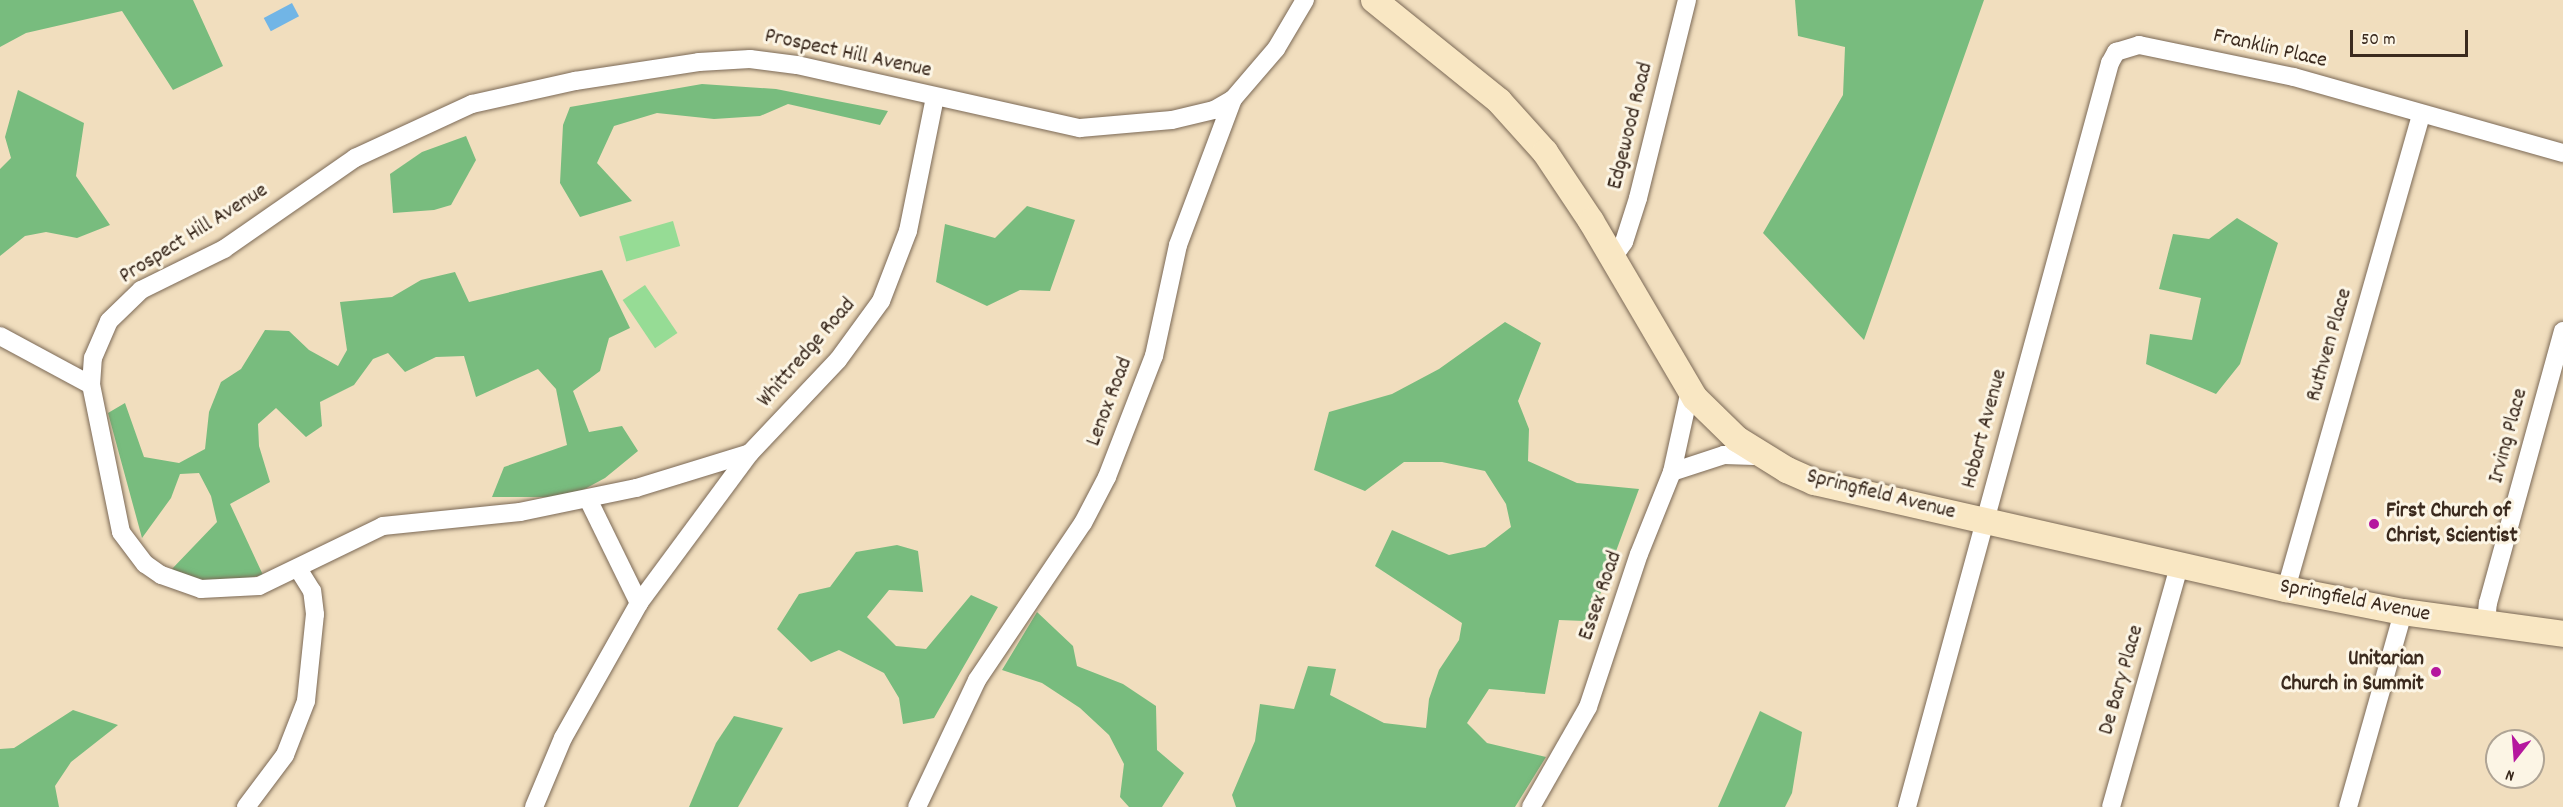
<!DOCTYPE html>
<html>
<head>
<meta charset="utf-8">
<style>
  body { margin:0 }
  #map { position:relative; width:2563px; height:807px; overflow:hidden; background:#f1debe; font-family:Dekko,sans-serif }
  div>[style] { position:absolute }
  .green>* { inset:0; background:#96dc95; transform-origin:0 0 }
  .forest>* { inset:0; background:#78bc7e }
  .water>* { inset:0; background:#71b5e6; transform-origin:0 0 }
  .roads { filter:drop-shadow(0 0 2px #7b6956) drop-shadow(0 0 2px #7b6956) }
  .minor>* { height:18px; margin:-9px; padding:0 9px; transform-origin:9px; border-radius:9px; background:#fff }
  .secondary>* { height:26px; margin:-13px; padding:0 13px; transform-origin:13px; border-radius:13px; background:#f9e7c3 }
  .dots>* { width:16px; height:16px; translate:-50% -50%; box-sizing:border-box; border:3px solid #fcf5e5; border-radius:50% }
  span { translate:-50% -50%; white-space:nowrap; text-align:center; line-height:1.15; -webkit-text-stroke:6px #fcf5e5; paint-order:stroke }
  .street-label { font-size:22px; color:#3b2a1e }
  .poi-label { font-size:22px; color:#3b2a1e; font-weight:700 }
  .left { translate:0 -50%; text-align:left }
  .right { translate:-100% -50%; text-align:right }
  .north { position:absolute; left:2485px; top:729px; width:60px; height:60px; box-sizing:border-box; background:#fcf5e5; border:2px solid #afa495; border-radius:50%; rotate:197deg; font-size:16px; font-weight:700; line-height:24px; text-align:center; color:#3b2a1e }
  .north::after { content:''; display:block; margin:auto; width:21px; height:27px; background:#b5179e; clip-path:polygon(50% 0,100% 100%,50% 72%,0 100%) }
  .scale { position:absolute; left:2350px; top:30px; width:118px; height:27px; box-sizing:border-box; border:3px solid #3b2a1e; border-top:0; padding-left:8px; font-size:18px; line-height:21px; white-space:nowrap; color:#3b2a1e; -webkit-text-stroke:4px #fcf5e5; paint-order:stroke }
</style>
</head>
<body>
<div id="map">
  <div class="green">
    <i style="left:673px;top:221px;width:26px;height:56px;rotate:74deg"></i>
    <i style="left:645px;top:285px;width:58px;height:27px;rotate:56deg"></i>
  </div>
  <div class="forest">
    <i style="clip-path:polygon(0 0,193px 0,223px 66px,173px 90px,122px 11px,26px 33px,0 47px)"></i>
    <i style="clip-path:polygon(1795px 0,1984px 0,1864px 340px,1763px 233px,1843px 95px,1845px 47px,1798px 36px)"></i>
    <i style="clip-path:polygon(702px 84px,776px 89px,888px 111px,880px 125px,788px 104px,760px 116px,714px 119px,657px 113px,614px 126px,597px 163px,632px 201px,580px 217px,560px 183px,563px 125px,570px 107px)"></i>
    <i style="clip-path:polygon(18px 90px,84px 123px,76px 176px,110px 225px,77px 238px,46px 232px,25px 236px,0 256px,0 169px,11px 158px,5px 137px)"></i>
    <i style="clip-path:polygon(466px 136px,476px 160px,451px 205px,434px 210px,393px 213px,390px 174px,422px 152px)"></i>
    <i style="clip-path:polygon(1027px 206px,1075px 220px,1050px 291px,1020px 290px,987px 306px,936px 282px,945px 224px,995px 238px)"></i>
    <i style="clip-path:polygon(2237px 218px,2278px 243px,2240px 364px,2216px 394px,2146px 364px,2150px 334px,2192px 340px,2201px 298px,2159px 289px,2173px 234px,2209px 239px)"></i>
    <i style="clip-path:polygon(602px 270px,630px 328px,609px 338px,600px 371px,573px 391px,589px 432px,622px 426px,638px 451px,605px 478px,570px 497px,492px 497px,504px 467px,567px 445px,556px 389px,538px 369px,476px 397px,464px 356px,436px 357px,405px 372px,388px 353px,373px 359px,354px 385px,320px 402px,322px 426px,306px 437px,276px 408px,258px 424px,259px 446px,270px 482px,230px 504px,263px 575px,210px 586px,170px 571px,217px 522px,211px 496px,199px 473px,180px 474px,171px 498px,142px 538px,108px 413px,125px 403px,144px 457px,179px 463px,205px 449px,209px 412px,221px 382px,241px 369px,265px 330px,289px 331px,309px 350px,338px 366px,347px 350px,340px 302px,392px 297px,421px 280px,455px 272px,469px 302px)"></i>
    <i style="clip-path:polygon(1505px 322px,1541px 343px,1518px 401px,1529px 429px,1528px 461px,1577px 483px,1639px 489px,1598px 600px,1585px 621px,1559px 620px,1545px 694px,1489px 689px,1467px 723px,1487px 743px,1546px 757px,1515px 807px,1236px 807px,1232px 795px,1255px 741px,1260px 704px,1294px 709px,1308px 666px,1336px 669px,1330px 695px,1384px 723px,1426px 728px,1429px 699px,1439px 670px,1459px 640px,1462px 623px,1375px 566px,1392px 530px,1449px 555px,1485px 547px,1511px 527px,1506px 504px,1485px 471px,1442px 462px,1404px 462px,1365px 491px,1314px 470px,1329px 412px,1392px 394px,1439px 369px)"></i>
    <i style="clip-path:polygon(897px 545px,918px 551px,923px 592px,889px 590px,867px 617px,896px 646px,926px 649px,971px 595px,998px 607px,934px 718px,903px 724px,899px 698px,884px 673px,839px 650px,811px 662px,777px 629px,799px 594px,830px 587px,856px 552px)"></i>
    <i style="clip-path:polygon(1037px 612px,1073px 646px,1077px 666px,1123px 684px,1156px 706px,1157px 750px,1184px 773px,1162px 807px,1129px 807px,1120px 797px,1124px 764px,1109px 735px,1080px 708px,1042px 683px,1002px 670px)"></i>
    <i style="clip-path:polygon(73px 710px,118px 725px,71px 762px,55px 786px,59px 807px,0 807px,0 749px,14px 748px)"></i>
    <i style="clip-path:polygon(1760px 711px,1802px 732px,1792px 793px,1785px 807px,1718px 807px)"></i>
    <i style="clip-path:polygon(734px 716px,783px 728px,738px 807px,689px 807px,716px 743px)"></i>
  </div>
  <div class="water">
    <i style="left:292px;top:3px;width:15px;height:32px;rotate:62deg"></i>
  </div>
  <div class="roads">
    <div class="minor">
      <i style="left:1612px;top:259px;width:21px;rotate:-55deg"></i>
      <i style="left:1624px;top:242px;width:46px;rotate:-72.3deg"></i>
      <i style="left:1638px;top:198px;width:204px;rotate:-76.1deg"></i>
      <i style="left:0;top:336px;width:103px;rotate:28.3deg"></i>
      <i style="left:750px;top:453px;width:119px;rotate:162.9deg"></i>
      <i style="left:636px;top:488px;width:118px;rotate:168.3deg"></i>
      <i style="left:520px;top:512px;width:138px;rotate:174.2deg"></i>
      <i style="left:383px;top:526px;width:138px;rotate:154.2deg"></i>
      <i style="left:259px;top:586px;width:58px;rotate:177deg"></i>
      <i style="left:201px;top:589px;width:42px;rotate:-160.7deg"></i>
      <i style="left:161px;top:575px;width:19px;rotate:-145deg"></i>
      <i style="left:145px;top:564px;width:40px;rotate:-127deg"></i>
      <i style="left:121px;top:532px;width:150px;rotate:-101.5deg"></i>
      <i style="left:91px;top:385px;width:27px;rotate:-86deg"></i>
      <i style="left:93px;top:358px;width:40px;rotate:-66.6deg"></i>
      <i style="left:109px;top:321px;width:45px;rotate:-44.1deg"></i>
      <i style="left:141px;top:290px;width:93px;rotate:-26.3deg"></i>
      <i style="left:224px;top:249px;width:160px;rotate:-34.8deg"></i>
      <i style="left:355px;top:158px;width:129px;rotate:-24.8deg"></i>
      <i style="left:472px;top:104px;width:106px;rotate:-12.6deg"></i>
      <i style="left:575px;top:81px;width:125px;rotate:-8.7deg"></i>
      <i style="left:699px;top:62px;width:51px;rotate:-3.4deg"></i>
      <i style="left:750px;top:59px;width:47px;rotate:7.3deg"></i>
      <i style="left:797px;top:65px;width:290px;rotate:12.6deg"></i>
      <i style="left:1080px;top:128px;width:92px;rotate:-5deg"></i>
      <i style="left:1172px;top:120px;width:43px;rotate:-13.4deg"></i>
      <i style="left:1214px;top:110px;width:22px;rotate:-30deg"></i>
      <i style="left:1672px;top:472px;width:55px;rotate:-18.1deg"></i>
      <i style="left:1724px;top:455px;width:38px;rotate:2deg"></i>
      <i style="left:588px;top:499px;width:116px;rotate:63.9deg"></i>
      <i style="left:2286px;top:589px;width:494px;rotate:-74.1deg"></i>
      <i style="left:2486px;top:624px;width:21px;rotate:-85deg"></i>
      <i style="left:2488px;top:603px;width:282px;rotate:-74.6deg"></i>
      <i style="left:246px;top:807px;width:65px;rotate:-53.1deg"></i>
      <i style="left:285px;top:755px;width:58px;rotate:-68.7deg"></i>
      <i style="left:306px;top:701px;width:87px;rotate:-84.1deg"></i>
      <i style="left:315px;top:614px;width:23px;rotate:-97deg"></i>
      <i style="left:312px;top:591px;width:26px;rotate:-122deg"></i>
      <i style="left:534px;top:807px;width:75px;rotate:-67.2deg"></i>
      <i style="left:563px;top:738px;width:155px;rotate:-60.6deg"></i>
      <i style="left:639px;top:603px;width:187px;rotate:-53.5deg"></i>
      <i style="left:750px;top:453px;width:128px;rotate:-46.6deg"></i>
      <i style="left:838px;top:360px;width:73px;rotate:-53.9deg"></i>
      <i style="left:881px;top:301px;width:75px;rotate:-68.9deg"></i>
      <i style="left:908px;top:231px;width:137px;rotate:-78.6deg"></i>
      <i style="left:917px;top:807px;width:140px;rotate:-64.7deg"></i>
      <i style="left:977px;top:680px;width:189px;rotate:-56deg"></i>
      <i style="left:1083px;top:523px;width:52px;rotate:-62.4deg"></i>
      <i style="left:1107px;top:477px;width:130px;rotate:-68.8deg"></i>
      <i style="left:1154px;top:356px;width:114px;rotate:-77.8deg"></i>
      <i style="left:1178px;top:245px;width:156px;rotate:-69.4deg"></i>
      <i style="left:1233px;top:99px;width:66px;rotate:-49.3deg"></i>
      <i style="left:1276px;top:49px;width:57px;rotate:-59.4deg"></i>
      <i style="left:1531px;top:807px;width:115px;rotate:-60.3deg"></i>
      <i style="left:1588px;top:707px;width:161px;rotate:-71.6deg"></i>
      <i style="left:1639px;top:554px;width:88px;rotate:-68.1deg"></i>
      <i style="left:1672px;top:472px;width:84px;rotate:-77.6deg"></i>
      <i style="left:1907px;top:807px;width:771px;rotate:-74.74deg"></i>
      <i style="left:2110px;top:63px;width:13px;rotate:-61deg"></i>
      <i style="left:2116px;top:52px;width:24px;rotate:-17deg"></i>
      <i style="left:2139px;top:45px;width:158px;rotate:11.7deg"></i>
      <i style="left:2294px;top:77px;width:280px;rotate:15.8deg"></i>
      <i style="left:2111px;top:807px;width:250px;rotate:-74.2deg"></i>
      <i style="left:2348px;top:807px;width:203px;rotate:-74.2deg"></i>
    </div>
    <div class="secondary">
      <i style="left:1374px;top:0;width:161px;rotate:38.9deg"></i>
      <i style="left:1499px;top:101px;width:69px;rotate:48deg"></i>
      <i style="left:1545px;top:152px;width:83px;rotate:56.3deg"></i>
      <i style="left:1591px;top:221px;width:205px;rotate:59.6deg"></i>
      <i style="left:1695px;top:398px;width:59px;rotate:44.3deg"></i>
      <i style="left:1737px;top:439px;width:59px;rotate:31.8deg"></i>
      <i style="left:1787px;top:470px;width:30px;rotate:24deg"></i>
      <i style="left:1814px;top:482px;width:484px;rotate:12.8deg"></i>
      <i style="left:2286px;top:589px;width:119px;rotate:11.1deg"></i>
      <i style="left:2403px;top:612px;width:162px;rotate:7.8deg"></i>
    </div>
  </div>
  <div class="dots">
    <i style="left:2374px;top:524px;background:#b5179e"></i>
    <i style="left:2436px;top:672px;background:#b5179e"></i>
  </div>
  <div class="street-label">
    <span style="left:2270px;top:49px;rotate:13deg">Franklin Place</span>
    <span style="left:848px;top:54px;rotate:12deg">Prospect Hill Avenue</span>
    <span style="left:1631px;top:126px;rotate:-76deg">Edgewood Road</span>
    <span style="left:194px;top:234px;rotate:-32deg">Prospect Hill Avenue</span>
    <span style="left:2330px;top:345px;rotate:-74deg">Ruthven Place</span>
    <span style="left:807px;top:353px;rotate:-49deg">Whittredge Road</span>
    <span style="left:1110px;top:402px;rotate:-69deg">Lenox Road</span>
    <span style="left:1985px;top:429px;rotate:-75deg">Hobart Avenue</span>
    <span style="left:2509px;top:436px;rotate:-75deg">Irving Place</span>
    <span style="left:1881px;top:495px;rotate:14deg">Springfield Avenue</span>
    <span style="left:1601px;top:596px;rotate:-71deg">Essex Road</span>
    <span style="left:2355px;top:601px;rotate:11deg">Springfield Avenue</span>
    <span style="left:2122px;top:680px;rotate:-74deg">De Bary Place</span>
  </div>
  <div class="poi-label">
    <span class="left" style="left:2386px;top:524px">First Church of<br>Christ, Scientist</span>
    <span class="right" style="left:2424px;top:672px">Unitarian<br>Church in Summit</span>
  </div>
  <div class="north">N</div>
  <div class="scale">50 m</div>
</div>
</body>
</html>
